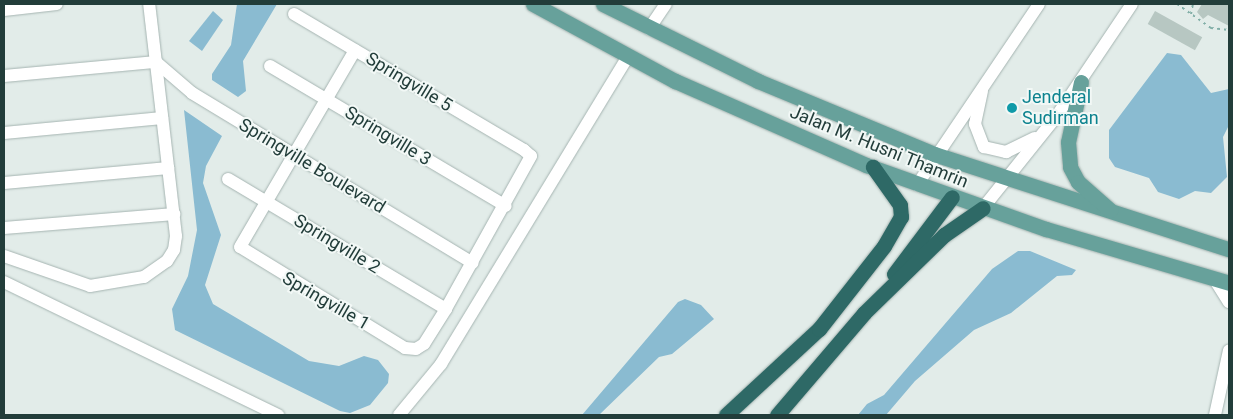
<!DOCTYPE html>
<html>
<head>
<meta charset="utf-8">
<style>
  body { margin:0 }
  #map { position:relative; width:1233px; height:419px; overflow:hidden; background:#e2ece9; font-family:Roboto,sans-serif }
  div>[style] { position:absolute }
  .water>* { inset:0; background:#8abbd1 }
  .building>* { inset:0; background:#b7c7c2; transform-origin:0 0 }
  .path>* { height:2px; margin-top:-1px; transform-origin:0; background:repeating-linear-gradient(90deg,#82afa8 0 2.5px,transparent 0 6.5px) }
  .roads { filter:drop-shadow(0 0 1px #a5b4b1) drop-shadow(0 0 1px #a5b4b1) }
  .minor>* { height:12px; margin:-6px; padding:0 6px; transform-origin:6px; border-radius:6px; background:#fff }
  .major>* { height:15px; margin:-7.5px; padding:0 7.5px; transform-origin:7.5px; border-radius:7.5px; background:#67a19b }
  .highway>* { height:15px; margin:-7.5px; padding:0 7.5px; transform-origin:7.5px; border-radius:7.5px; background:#2e6966 }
  .dots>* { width:14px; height:14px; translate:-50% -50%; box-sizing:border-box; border:2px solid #f2f8f6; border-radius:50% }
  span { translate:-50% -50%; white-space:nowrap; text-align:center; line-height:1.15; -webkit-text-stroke:4px #f2f8f6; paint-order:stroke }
  .street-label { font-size:18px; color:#223d3a }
  .culture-label { font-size:18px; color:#0d838f }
  .left { translate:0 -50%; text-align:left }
  .frame { position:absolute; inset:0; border:5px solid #223d3a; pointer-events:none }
</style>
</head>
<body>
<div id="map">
  <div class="water">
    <i style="clip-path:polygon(237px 4px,277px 4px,243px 61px,246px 91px,238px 97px,212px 80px,212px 74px,231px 45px)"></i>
    <i style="clip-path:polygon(213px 11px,223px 20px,202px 51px,189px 41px)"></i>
    <i style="clip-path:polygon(1167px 53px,1181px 55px,1211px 93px,1229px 89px,1229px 125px,1223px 137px,1227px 177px,1211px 193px,1195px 191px,1179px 199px,1158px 192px,1149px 178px,1115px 167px,1109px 158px,1109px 130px)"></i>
    <i style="clip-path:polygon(184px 110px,222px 136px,206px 166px,203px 183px,221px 235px,205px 285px,213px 304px,309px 361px,339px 366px,364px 356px,378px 360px,389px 374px,388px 383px,370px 405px,350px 413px,340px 411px,175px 330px,172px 309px,188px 276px,197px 230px)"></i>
    <i style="clip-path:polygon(1018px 251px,1030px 251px,1076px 270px,1072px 275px,1057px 276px,1011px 313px,974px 330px,915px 381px,886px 415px,858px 415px,867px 404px,884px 395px,992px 269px)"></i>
    <i style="clip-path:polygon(685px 299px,701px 305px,714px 319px,672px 354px,659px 357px,599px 415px,582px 415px,678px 302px)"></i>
  </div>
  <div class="building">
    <i style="clip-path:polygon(1202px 4px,1229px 4px,1229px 26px,1208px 15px,1203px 19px,1197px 12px)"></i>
    <i style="left:1155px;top:11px;width:54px;height:15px;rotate:29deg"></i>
  </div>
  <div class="path">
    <i style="left:1177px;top:4px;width:42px;rotate:35.2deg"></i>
    <i style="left:1211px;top:28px;width:18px;rotate:6deg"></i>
    <i style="left:1191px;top:14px;width:10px;rotate:-79deg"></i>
  </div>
  <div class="roads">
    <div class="minor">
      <i style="left:4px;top:10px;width:53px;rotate:-6.5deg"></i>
      <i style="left:294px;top:14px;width:267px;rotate:30.6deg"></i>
      <i style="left:524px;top:150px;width:9px;rotate:41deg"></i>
      <i style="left:531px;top:156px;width:175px;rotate:119.1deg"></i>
      <i style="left:446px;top:309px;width:41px;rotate:122.2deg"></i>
      <i style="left:424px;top:344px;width:9px;rotate:148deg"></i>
      <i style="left:416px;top:349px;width:11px;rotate:-175deg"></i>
      <i style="left:405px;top:348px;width:193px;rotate:-148.5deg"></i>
      <i style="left:240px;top:247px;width:228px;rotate:-59.7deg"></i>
      <i style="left:649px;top:29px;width:30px;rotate:-56deg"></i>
      <i style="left:270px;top:66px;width:274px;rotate:30.7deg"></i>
      <i style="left:4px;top:76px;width:153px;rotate:-5.3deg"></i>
      <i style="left:156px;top:62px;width:48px;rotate:40.7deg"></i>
      <i style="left:192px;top:93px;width:328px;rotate:31.2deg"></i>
      <i style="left:982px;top:91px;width:34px;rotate:102deg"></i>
      <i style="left:975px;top:124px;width:25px;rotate:69deg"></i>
      <i style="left:984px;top:147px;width:23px;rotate:13deg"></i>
      <i style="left:1006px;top:152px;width:32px;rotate:-26deg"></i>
      <i style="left:4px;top:133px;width:159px;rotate:-5.4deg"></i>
      <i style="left:228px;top:179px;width:254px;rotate:30.8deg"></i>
      <i style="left:4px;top:183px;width:165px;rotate:-5.2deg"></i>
      <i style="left:917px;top:185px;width:218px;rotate:-56deg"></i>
      <i style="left:983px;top:208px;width:117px;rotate:-51.3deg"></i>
      <i style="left:1056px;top:117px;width:136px;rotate:-56.1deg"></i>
      <i style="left:4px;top:228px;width:171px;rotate:-4.7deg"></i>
      <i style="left:4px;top:256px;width:91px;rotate:19.2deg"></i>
      <i style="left:90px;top:286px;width:55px;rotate:-9.5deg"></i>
      <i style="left:144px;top:277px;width:28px;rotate:-35deg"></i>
      <i style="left:167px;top:261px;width:13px;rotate:-58deg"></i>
      <i style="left:174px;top:250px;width:14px;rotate:-82deg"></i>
      <i style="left:176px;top:236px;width:234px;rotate:-96.6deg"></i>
      <i style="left:1215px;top:280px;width:26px;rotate:58deg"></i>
      <i style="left:4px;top:282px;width:305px;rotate:25.9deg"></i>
      <i style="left:399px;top:415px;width:66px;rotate:-50.5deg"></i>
      <i style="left:441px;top:364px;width:359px;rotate:-58.7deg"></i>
      <i style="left:1215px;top:415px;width:66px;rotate:-77.8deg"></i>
    </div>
    <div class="major">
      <i style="left:533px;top:4px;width:162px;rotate:28.5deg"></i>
      <i style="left:675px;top:81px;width:209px;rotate:23.7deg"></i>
      <i style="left:866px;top:165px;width:191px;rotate:19.6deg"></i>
      <i style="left:1046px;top:229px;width:191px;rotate:16.4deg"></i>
      <i style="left:603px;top:4px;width:173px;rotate:26.4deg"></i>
      <i style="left:758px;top:81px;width:191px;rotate:22.5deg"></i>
      <i style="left:934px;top:154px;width:310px;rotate:17.9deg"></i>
      <i style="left:1081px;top:82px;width:61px;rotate:102.2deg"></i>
      <i style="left:1068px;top:142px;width:25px;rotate:85deg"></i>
      <i style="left:1070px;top:167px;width:17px;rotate:62deg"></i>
      <i style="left:1078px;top:182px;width:43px;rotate:41.2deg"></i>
    </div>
    <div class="highway">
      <i style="left:894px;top:274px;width:96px;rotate:-53deg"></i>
      <i style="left:726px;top:415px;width:127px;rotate:-42.8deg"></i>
      <i style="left:819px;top:329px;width:105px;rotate:-51.9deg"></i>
      <i style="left:884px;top:246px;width:34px;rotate:-60deg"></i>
      <i style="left:901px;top:217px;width:12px;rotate:-95deg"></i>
      <i style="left:900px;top:205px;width:47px;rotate:-125.4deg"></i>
      <i style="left:777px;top:415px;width:134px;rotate:-49.5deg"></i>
      <i style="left:864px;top:313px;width:112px;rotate:-44.3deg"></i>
      <i style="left:944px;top:235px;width:47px;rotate:-34.7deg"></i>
    </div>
  </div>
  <div class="dots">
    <i style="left:1012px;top:108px;background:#0f9aa8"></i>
  </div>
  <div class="street-label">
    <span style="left:409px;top:82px;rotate:31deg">Springville 5</span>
    <span style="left:388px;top:136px;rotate:31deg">Springville 3</span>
    <span style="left:879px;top:147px;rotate:22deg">Jalan M. Husni Thamrin</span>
    <span style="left:312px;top:166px;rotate:31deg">Springville Boulevard</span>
    <span style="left:337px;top:244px;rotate:31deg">Springville 2</span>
    <span style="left:326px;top:301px;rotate:30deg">Springville 1</span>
  </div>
  <div class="culture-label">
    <span class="left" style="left:1022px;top:108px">Jenderal<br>Sudirman</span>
  </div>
  <div class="frame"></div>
</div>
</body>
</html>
